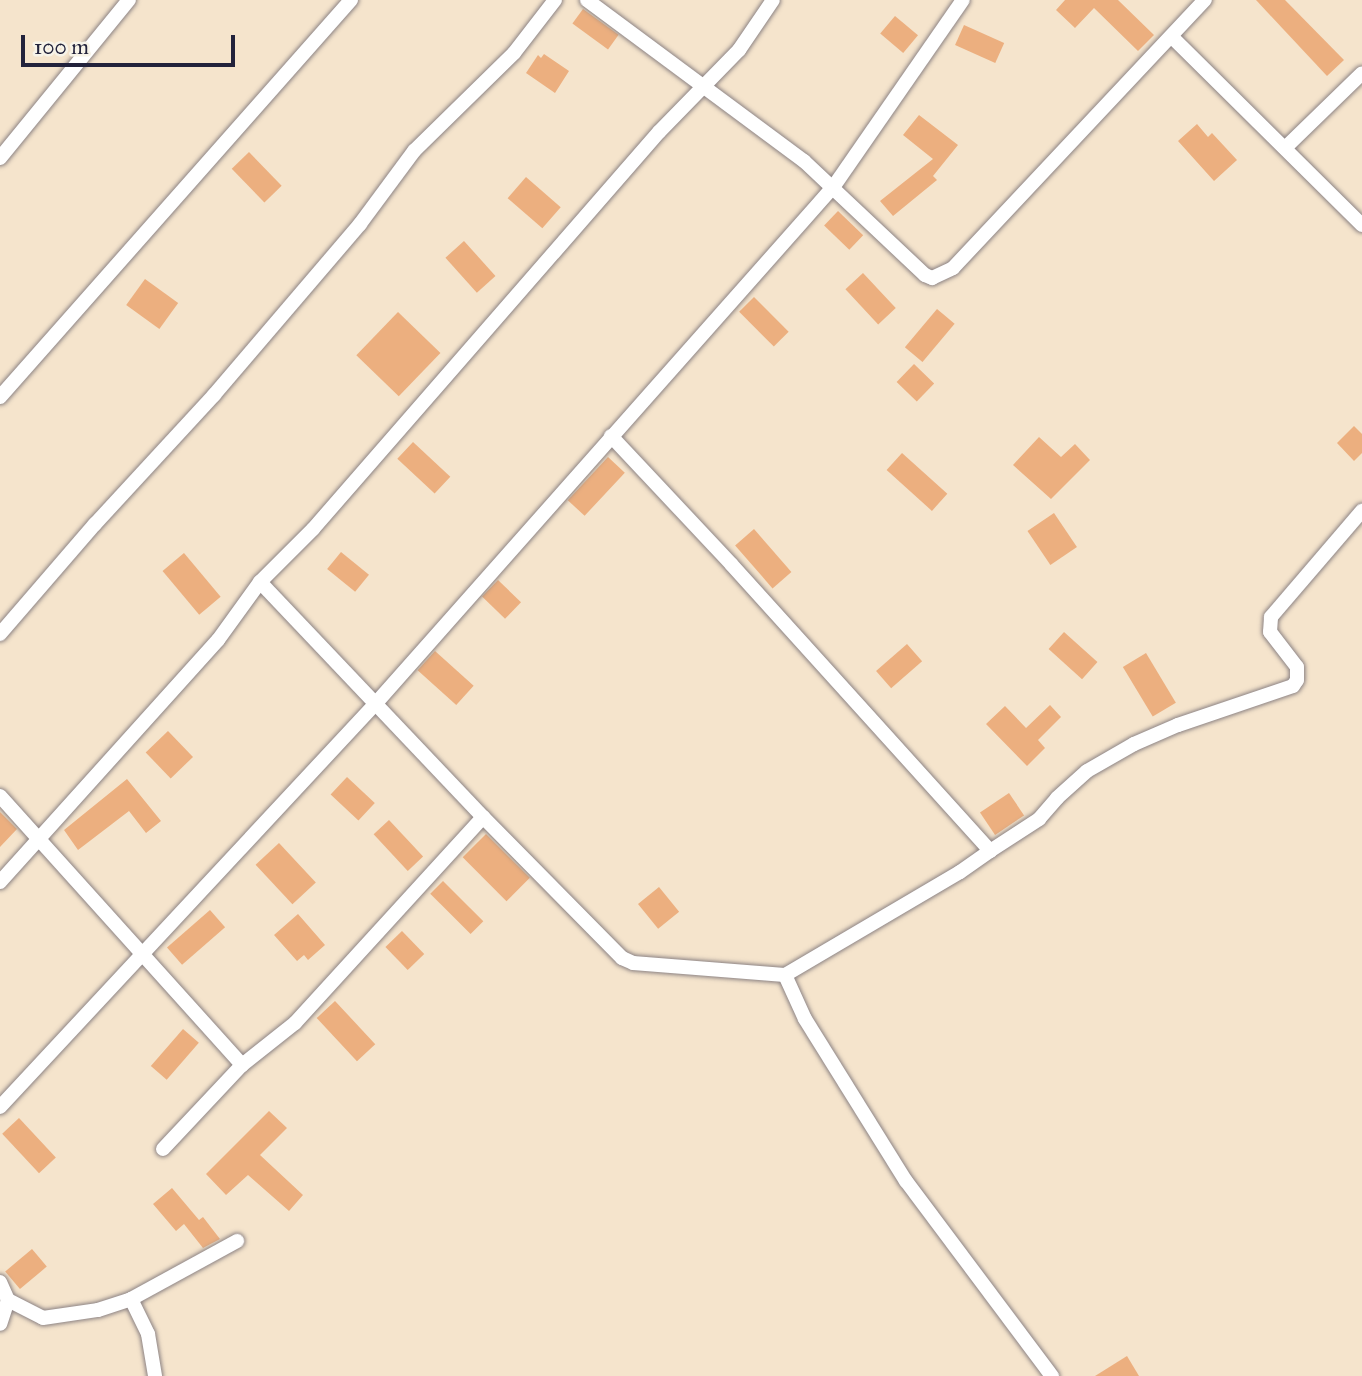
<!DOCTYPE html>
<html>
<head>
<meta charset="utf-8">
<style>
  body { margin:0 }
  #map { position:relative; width:1362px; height:1376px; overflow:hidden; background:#f5e4cc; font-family:"IM FELL Great Primer",serif }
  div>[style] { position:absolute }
  .building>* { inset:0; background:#ecaf7f; transform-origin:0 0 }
  .roads { filter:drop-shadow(0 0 2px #8c8384) drop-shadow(0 0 2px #8c8384) }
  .minor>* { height:14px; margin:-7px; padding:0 7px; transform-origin:7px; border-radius:7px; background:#fff }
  span { translate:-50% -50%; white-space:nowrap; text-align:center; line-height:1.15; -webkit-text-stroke:6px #f7f3e8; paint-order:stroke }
  .scale { position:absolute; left:21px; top:35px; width:214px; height:32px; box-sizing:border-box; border:4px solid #22223b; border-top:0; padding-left:9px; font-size:21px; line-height:24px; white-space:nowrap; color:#22223b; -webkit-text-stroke:5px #f7f3e8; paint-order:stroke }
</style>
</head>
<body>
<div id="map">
  <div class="building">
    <i style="clip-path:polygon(1065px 0,1118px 0,1154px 35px,1138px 51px,1094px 8px,1075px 28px,1056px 10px)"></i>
    <i style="clip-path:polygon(1256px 0,1285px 0,1344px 60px,1327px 76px)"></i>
    <i style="left:583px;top:9px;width:44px;height:18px;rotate:36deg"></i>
    <i style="left:895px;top:16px;width:30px;height:23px;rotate:40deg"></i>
    <i style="left:964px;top:25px;width:44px;height:22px;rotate:24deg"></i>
    <i style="clip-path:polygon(544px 54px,569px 71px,555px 93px,526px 73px,538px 55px,541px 58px)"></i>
    <i style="clip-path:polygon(919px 115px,958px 145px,933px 176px,937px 180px,893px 216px,880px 201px,933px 159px,903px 135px)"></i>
    <i style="clip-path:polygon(1197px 124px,1208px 137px,1212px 133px,1237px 160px,1214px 181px,1178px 141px)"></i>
    <i style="left:249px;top:152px;width:47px;height:24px;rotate:46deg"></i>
    <i style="left:526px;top:177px;width:46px;height:28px;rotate:41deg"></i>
    <i style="left:838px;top:211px;width:35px;height:20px;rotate:44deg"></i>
    <i style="left:464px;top:241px;width:47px;height:25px;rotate:48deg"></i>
    <i style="left:863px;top:273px;width:48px;height:24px;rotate:47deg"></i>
    <i style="left:145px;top:279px;width:41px;height:32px;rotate:36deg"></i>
    <i style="left:754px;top:297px;width:49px;height:21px;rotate:45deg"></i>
    <i style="left:937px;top:309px;width:23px;height:50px;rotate:40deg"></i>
    <i style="left:398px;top:312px;width:59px;height:60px;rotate:44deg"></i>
    <i style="left:914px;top:364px;width:28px;height:25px;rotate:44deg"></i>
    <i style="clip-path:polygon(1354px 426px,1362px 434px,1362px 453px,1354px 461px,1337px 443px)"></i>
    <i style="clip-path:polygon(1039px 437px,1061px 457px,1075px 444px,1090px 460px,1051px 499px,1013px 465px)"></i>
    <i style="left:413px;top:442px;width:51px;height:23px;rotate:43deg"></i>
    <i style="left:902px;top:453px;width:61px;height:23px;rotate:42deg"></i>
    <i style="left:608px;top:457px;width:23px;height:59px;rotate:43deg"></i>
    <i style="left:1054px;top:513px;width:41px;height:32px;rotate:56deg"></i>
    <i style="left:754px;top:529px;width:57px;height:25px;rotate:49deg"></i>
    <i style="left:341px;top:552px;width:36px;height:22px;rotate:39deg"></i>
    <i style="left:184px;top:553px;width:57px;height:28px;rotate:50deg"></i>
    <i style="left:498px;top:580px;width:32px;height:23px;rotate:44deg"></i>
    <i style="left:1064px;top:632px;width:45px;height:23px;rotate:42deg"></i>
    <i style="left:907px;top:644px;width:23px;height:41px;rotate:49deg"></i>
    <i style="left:435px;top:651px;width:52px;height:26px;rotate:42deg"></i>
    <i style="left:1146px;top:653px;width:58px;height:27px;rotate:59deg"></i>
    <i style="clip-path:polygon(1050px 705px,1061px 717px,1038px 740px,1045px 748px,1027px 766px,986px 724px,1005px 706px,1026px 728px)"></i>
    <i style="left:168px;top:731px;width:36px;height:31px;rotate:46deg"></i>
    <i style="left:347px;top:777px;width:38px;height:24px;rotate:43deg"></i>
    <i style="clip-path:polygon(127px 779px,161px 821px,146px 833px,129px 811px,78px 850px,64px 830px)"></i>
    <i style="left:1009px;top:793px;width:27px;height:35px;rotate:56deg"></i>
    <i style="clip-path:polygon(0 812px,17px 829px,0 847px)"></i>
    <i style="left:389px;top:820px;width:50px;height:21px;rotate:47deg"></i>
    <i style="left:486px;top:834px;width:62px;height:33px;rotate:45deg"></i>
    <i style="left:279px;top:843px;width:54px;height:32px;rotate:47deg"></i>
    <i style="left:443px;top:881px;width:57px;height:18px;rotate:45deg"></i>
    <i style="left:659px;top:887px;width:32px;height:27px;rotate:51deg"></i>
    <i style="left:210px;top:910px;width:23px;height:57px;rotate:49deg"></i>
    <i style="clip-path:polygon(298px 914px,325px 945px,308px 960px,304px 955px,297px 961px,274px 935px)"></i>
    <i style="left:402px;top:931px;width:32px;height:23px;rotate:46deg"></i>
    <i style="left:335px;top:1001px;width:59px;height:25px;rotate:47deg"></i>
    <i style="left:183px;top:1029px;width:21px;height:49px;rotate:41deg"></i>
    <i style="clip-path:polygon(269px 1111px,287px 1128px,260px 1155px,303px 1195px,289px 1211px,248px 1175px,226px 1195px,206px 1174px)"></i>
    <i style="left:19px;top:1118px;width:54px;height:23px;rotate:47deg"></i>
    <i style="clip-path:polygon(172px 1188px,199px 1220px,203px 1217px,220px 1239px,203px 1248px,184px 1224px,176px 1231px,153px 1204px)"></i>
    <i style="left:32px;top:1249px;width:23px;height:35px;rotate:50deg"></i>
    <i style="clip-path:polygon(1127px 1356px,1139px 1376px,1095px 1376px)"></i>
  </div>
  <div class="roads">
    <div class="minor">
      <i style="left:587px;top:0;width:270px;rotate:36.6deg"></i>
      <i style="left:804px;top:161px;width:166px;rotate:43.3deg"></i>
      <i style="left:925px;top:275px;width:8px;rotate:23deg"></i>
      <i style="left:932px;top:278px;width:23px;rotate:-25deg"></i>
      <i style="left:953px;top:268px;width:368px;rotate:-46.8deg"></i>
      <i style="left:1173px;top:38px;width:266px;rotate:44.7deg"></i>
      <i style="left:1285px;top:148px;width:107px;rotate:-44.2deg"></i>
      <i style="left:0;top:158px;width:204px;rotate:-50.8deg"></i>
      <i style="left:0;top:397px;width:530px;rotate:-48.52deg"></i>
      <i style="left:611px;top:436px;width:175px;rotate:46.8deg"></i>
      <i style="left:731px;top:564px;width:387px;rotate:47.9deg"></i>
      <i style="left:990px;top:851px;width:37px;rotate:145deg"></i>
      <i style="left:960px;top:872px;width:203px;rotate:149.5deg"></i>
      <i style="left:0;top:634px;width:145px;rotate:-49.2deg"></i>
      <i style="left:95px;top:524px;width:176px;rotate:-47.3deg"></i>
      <i style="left:214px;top:395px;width:225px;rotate:-49.5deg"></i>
      <i style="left:360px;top:224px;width:91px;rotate:-53.5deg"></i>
      <i style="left:414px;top:151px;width:140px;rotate:-44.4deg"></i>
      <i style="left:514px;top:53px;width:67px;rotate:-52.3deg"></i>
      <i style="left:0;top:796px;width:362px;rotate:48deg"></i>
      <i style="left:483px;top:817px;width:198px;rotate:45.4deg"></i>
      <i style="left:622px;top:958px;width:12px;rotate:24deg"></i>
      <i style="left:633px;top:963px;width:152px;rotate:4.5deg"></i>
      <i style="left:785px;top:975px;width:48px;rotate:65.6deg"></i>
      <i style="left:805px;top:1019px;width:191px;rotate:58.1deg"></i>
      <i style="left:906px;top:1181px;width:244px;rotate:53.2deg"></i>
      <i style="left:990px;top:851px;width:59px;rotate:-33.1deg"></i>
      <i style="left:1039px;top:819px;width:28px;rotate:-49deg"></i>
      <i style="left:1057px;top:798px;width:40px;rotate:-42deg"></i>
      <i style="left:1087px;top:771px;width:54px;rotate:-29.9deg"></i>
      <i style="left:1134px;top:744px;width:48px;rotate:-23.4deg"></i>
      <i style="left:1178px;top:725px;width:121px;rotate:-18.7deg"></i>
      <i style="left:1293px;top:686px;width:7px;rotate:-56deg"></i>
      <i style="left:1297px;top:680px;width:13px;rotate:-90deg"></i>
      <i style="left:1297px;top:667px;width:44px;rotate:-127.6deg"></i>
      <i style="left:1270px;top:632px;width:15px;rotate:-86deg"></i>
      <i style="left:1271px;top:617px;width:140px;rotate:-49.4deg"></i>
      <i style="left:0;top:882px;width:326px;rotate:-48deg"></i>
      <i style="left:218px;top:640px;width:72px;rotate:-54.1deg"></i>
      <i style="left:260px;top:582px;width:75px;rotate:-45deg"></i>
      <i style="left:313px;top:529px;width:527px;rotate:-48.93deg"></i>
      <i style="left:659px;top:132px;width:115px;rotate:-45.7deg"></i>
      <i style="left:739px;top:50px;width:60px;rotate:-55.8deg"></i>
      <i style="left:0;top:1107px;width:553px;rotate:-47.05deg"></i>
      <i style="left:377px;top:702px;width:689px;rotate:-48.47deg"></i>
      <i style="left:834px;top:186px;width:226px;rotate:-55.3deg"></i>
      <i style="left:163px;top:1149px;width:115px;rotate:-46.8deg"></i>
      <i style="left:242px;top:1065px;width:68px;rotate:-38.4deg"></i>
      <i style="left:295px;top:1023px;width:279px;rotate:-47.6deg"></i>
      <i style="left:483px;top:817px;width:324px;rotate:-133.5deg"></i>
      <i style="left:0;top:1282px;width:20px;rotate:66deg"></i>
      <i style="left:8px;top:1300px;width:25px;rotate:108deg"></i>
      <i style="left:131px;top:1299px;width:39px;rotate:64deg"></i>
      <i style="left:148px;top:1334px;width:43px;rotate:80.5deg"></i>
      <i style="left:8px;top:1300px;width:39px;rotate:27deg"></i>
      <i style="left:43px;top:1318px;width:56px;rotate:-8.3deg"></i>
      <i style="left:98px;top:1310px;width:35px;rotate:-18deg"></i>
      <i style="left:131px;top:1299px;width:121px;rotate:-28.7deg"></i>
    </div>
  </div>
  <div class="scale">100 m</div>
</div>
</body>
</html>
